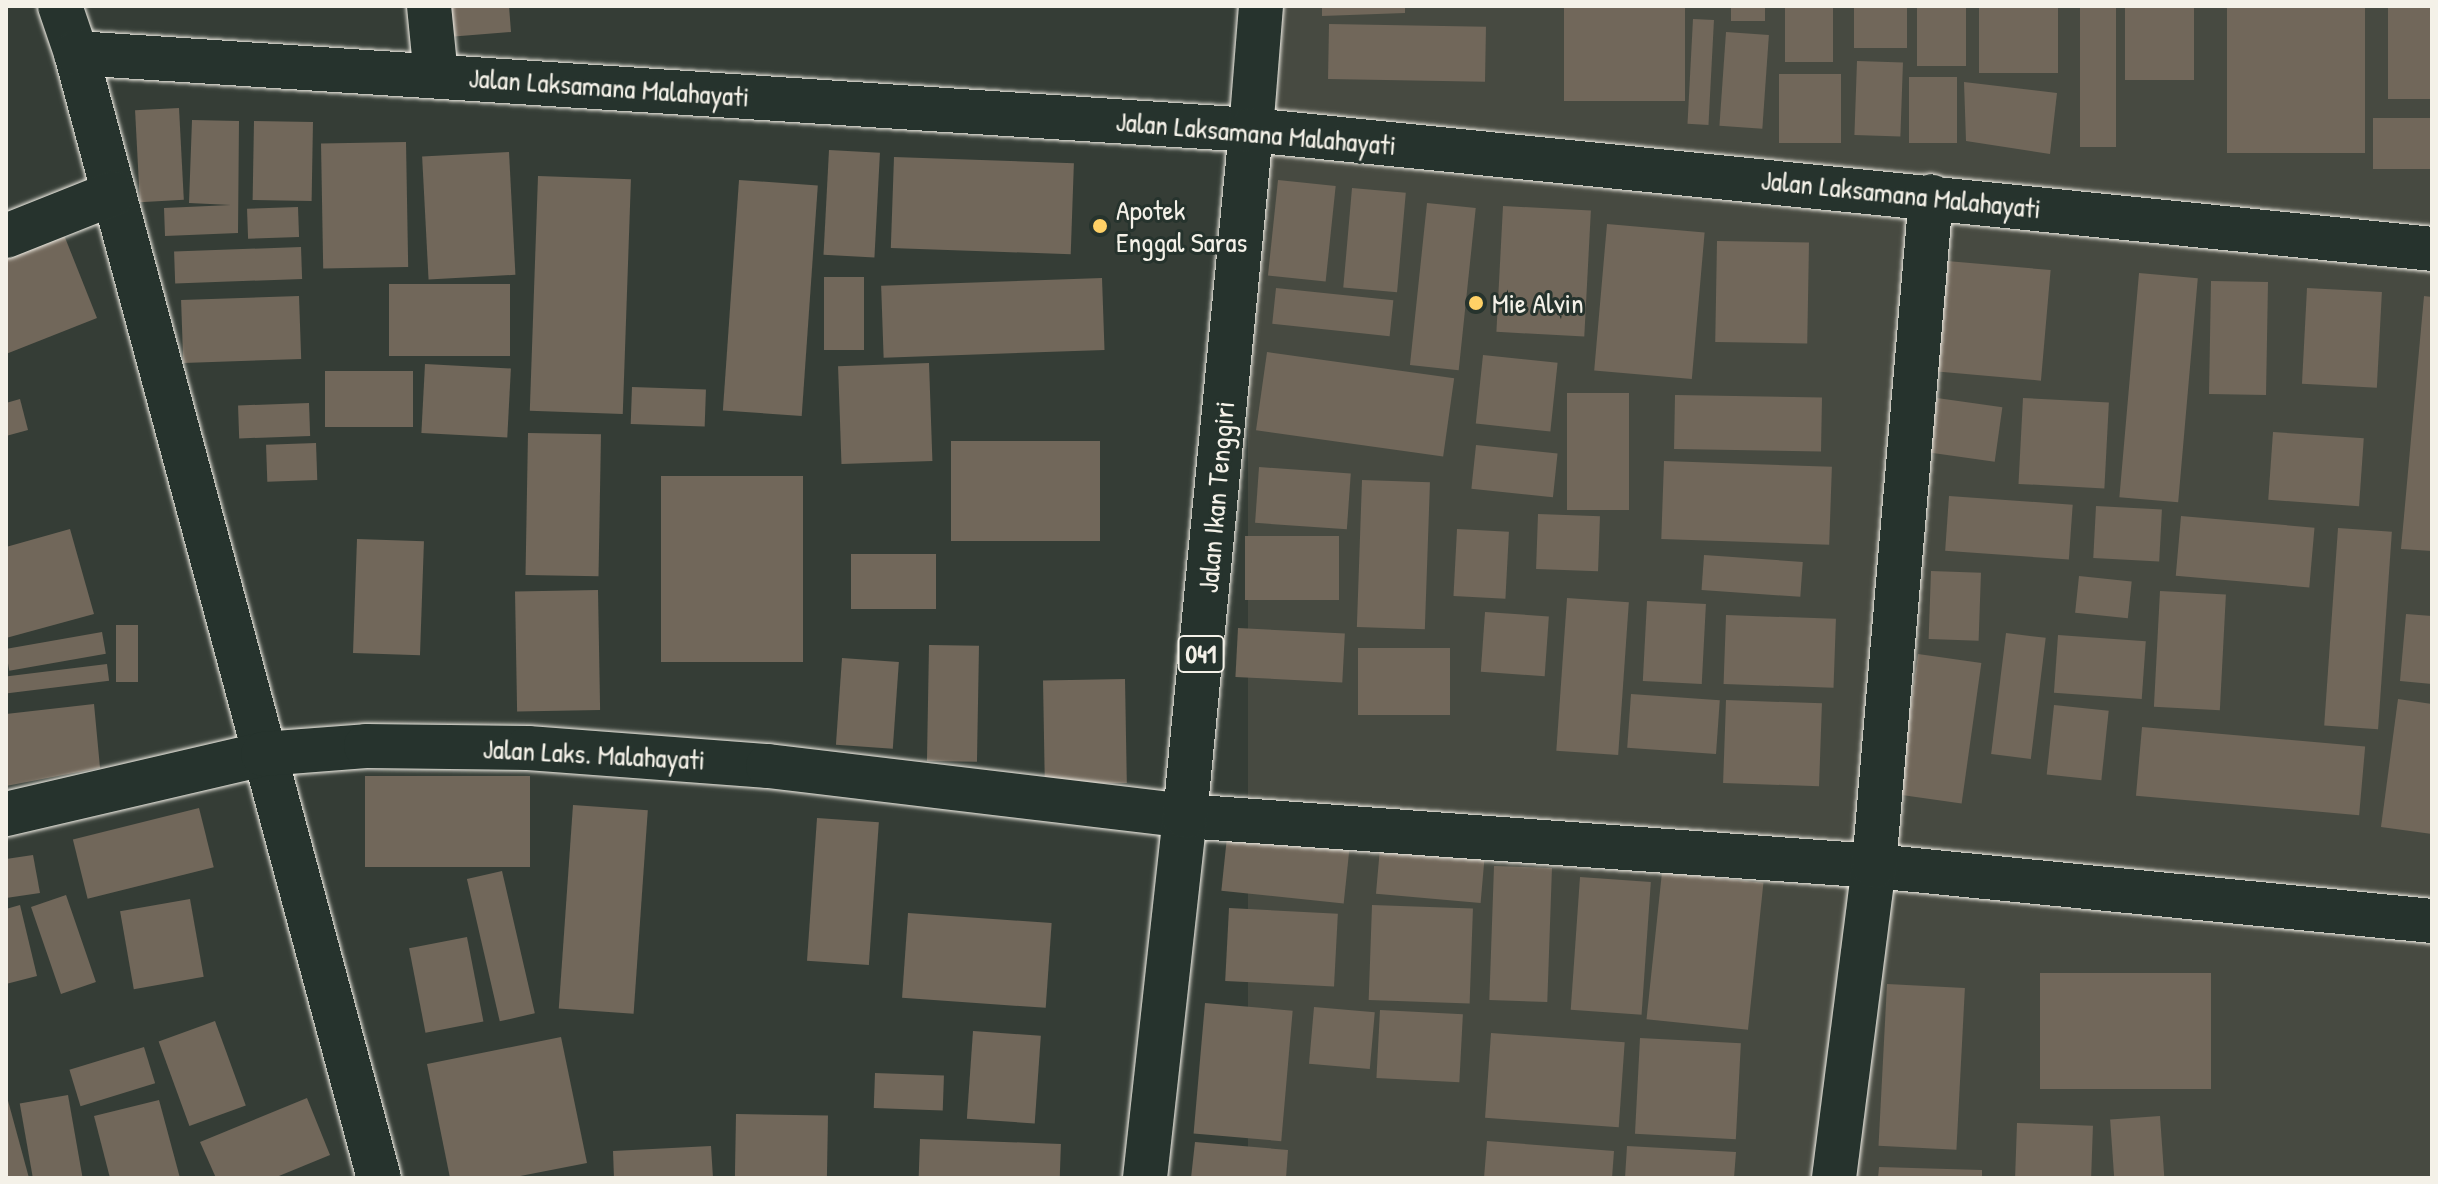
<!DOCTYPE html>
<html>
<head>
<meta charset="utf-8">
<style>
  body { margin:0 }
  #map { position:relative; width:2438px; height:1184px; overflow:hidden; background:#353d36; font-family:"Patrick Hand",sans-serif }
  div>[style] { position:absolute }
  .built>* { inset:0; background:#474a41; transform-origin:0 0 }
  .building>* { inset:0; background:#71675a; transform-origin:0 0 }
  .roads { filter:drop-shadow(0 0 2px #f4f1e8) drop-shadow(0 0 2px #f4f1e8) }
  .minor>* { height:44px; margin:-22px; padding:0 22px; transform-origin:22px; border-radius:22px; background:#26332d }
  .major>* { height:44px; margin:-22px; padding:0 22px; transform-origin:22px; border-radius:22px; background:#26332d }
  .highway>* { height:44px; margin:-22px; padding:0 22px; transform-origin:22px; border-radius:22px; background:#26332d }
  .dots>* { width:22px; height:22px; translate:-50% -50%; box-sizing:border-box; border:4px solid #26332d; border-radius:50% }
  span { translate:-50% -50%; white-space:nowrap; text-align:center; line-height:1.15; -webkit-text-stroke:6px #26332d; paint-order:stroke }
  .shield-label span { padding:2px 6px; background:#26332d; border:2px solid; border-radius:6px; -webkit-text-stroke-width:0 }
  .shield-label { font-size:26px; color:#f4f1e8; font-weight:700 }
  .street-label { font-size:28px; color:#f4f1e8 }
  .poi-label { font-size:28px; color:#f4f1e8 }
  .left { translate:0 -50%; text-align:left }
  .frame { position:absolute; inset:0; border:8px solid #f4f1e8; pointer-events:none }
</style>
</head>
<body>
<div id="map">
  <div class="built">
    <i style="left:1248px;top:6px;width:1184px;height:1177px"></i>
  </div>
  <div class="building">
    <i style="clip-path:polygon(446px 6px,509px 6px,511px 32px,448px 37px)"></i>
    <i style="clip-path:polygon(1322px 6px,1405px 6px,1405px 13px,1322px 16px)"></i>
    <i style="left:1564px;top:6px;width:121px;height:95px"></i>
    <i style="left:1731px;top:6px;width:34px;height:15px"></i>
    <i style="left:1785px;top:6px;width:48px;height:56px"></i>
    <i style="left:1854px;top:6px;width:53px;height:42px"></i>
    <i style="left:1917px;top:6px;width:49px;height:60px"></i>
    <i style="left:1979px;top:6px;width:79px;height:67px"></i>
    <i style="left:2080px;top:6px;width:36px;height:141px"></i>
    <i style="left:2125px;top:6px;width:69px;height:74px"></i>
    <i style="left:2227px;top:6px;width:138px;height:147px"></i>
    <i style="left:2388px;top:6px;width:44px;height:93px"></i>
    <i style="left:1693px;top:19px;width:21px;height:105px;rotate:3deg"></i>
    <i style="left:1329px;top:24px;width:157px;height:55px;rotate:1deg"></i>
    <i style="left:1726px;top:32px;width:43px;height:94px;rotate:4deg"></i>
    <i style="left:1857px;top:61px;width:46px;height:74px;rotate:2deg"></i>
    <i style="left:1779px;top:74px;width:62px;height:69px"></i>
    <i style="left:1909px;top:77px;width:48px;height:66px"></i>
    <i style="clip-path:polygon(1964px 82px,2057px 93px,2050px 154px,1966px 141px)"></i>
    <i style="left:179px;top:108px;width:92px;height:44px;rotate:87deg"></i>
    <i style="left:2373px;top:118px;width:59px;height:51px"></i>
    <i style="clip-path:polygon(192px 120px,239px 121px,238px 233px,165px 236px,164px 208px,231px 205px,189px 203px)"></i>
    <i style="left:254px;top:121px;width:59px;height:79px;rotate:1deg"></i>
    <i style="left:406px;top:142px;width:125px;height:85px;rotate:89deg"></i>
    <i style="left:829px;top:150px;width:51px;height:105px;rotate:3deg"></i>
    <i style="left:509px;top:152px;width:123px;height:87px;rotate:87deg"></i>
    <i style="left:894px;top:157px;width:180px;height:91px;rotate:2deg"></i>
    <i style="left:538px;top:176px;width:93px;height:235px;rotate:2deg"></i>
    <i style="left:739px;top:180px;width:79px;height:231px;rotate:4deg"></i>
    <i style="left:1278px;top:180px;width:58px;height:96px;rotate:6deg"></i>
    <i style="left:1352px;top:188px;width:54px;height:100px;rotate:5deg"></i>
    <i style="left:1427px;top:203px;width:49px;height:163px;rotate:6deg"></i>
    <i style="left:1503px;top:206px;width:88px;height:126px;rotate:3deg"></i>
    <i style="left:298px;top:207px;width:30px;height:51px;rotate:88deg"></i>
    <i style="left:1607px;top:224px;width:98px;height:147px;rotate:5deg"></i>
    <i style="clip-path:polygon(60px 225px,97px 318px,6px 354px,6px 246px)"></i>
    <i style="left:1717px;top:241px;width:92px;height:101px;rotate:1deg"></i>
    <i style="left:301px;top:247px;width:32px;height:127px;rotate:88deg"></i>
    <i style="left:1947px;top:261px;width:104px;height:111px;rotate:5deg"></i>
    <i style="left:2139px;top:273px;width:59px;height:225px;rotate:5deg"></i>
    <i style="left:824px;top:277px;width:40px;height:73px"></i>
    <i style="left:1102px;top:278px;width:72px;height:221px;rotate:88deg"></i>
    <i style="left:2211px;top:281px;width:57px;height:113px;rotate:1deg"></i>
    <i style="left:389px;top:284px;width:121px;height:72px"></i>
    <i style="left:1276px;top:288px;width:118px;height:36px;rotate:6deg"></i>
    <i style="left:2307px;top:288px;width:75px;height:96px;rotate:3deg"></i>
    <i style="left:299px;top:296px;width:63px;height:118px;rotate:88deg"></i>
    <i style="clip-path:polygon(2424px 296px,2432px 297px,2432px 551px,2401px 549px)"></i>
    <i style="left:1267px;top:352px;width:189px;height:79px;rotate:8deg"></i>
    <i style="left:1483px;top:355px;width:75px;height:69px;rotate:6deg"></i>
    <i style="left:929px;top:363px;width:98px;height:91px;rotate:88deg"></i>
    <i style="left:425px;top:364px;width:86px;height:69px;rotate:3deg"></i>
    <i style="left:325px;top:371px;width:88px;height:56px"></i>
    <i style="left:632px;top:387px;width:74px;height:37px;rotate:2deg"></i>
    <i style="left:1567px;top:393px;width:62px;height:117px"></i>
    <i style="left:1675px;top:395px;width:147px;height:54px;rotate:1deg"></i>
    <i style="left:1937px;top:398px;width:66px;height:55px;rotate:8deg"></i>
    <i style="left:2023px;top:398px;width:86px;height:86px;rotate:3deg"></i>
    <i style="clip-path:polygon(20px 399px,28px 430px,6px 436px,6px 403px)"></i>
    <i style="left:309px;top:403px;width:33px;height:71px;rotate:88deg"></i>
    <i style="left:2273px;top:432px;width:91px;height:68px;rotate:4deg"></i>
    <i style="left:528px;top:433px;width:73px;height:142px;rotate:1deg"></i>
    <i style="left:951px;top:441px;width:149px;height:100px"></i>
    <i style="left:316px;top:443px;width:37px;height:50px;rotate:88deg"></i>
    <i style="left:1476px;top:445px;width:82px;height:44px;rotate:6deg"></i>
    <i style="left:1664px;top:461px;width:168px;height:78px;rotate:2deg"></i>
    <i style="left:1259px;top:467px;width:92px;height:56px;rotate:4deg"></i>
    <i style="left:661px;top:476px;width:142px;height:186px"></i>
    <i style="left:1362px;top:480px;width:68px;height:147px;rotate:2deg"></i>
    <i style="left:1949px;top:496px;width:124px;height:55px;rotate:4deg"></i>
    <i style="left:2096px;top:506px;width:66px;height:52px;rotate:3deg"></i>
    <i style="left:1538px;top:514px;width:62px;height:55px;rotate:2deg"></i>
    <i style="left:2181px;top:516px;width:134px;height:60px;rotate:5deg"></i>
    <i style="left:2338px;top:528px;width:54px;height:198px;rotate:4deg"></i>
    <i style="clip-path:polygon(70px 529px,94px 614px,6px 638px,6px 547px)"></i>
    <i style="left:1457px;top:529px;width:52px;height:67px;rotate:3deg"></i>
    <i style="left:1245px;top:536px;width:94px;height:64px"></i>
    <i style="left:357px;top:539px;width:67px;height:114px;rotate:2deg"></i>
    <i style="left:851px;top:554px;width:85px;height:55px"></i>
    <i style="left:1704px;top:555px;width:99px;height:35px;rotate:4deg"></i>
    <i style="left:1931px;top:571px;width:50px;height:68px;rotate:2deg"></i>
    <i style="left:2079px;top:576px;width:53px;height:37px;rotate:6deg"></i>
    <i style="left:598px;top:590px;width:120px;height:83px;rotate:89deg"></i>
    <i style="left:2160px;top:591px;width:66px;height:116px;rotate:3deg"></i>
    <i style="left:1567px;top:598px;width:62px;height:153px;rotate:4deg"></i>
    <i style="left:1647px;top:601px;width:59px;height:80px;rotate:3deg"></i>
    <i style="left:1485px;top:612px;width:64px;height:60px;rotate:4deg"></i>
    <i style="clip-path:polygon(2406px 614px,2432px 616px,2432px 684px,2400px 681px)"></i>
    <i style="left:1726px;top:615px;width:110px;height:69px;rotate:2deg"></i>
    <i style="left:116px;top:625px;width:22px;height:57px"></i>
    <i style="left:1238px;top:628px;width:107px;height:49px;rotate:3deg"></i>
    <i style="left:102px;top:632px;width:22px;height:98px;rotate:80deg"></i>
    <i style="left:2006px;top:633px;width:40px;height:122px;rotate:7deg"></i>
    <i style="left:2058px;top:635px;width:88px;height:58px;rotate:4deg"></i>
    <i style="left:929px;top:645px;width:50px;height:116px;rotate:1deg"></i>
    <i style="left:1358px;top:648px;width:92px;height:67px"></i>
    <i style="left:1918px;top:654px;width:64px;height:142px;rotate:8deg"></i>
    <i style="left:842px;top:658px;width:57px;height:87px;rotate:4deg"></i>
    <i style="left:107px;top:664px;width:17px;height:102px;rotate:83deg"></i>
    <i style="left:1125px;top:679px;width:104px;height:82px;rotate:89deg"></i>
    <i style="left:1631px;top:694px;width:89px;height:54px;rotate:4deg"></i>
    <i style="clip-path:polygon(2398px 699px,2432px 704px,2432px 834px,2381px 827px)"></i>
    <i style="left:1726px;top:700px;width:96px;height:83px;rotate:2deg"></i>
    <i style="clip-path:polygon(94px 704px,100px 768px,6px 786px,6px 714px)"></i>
    <i style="left:2054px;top:705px;width:55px;height:70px;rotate:6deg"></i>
    <i style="left:2142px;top:727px;width:224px;height:69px;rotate:5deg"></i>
    <i style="left:365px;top:776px;width:165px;height:91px"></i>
    <i style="left:573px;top:805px;width:75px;height:204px;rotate:4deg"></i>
    <i style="left:199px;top:808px;width:61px;height:130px;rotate:76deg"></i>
    <i style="left:817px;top:818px;width:62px;height:143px;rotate:4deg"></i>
    <i style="left:1227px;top:837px;width:123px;height:54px;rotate:6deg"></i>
    <i style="left:1380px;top:848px;width:105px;height:46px;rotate:5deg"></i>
    <i style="clip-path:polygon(33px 855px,40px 893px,6px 898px,6px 859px)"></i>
    <i style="left:1494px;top:866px;width:58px;height:134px;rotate:2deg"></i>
    <i style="left:502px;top:871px;width:146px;height:36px;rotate:77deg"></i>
    <i style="left:1662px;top:872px;width:102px;height:148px;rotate:6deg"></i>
    <i style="left:1580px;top:877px;width:71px;height:133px;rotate:4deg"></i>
    <i style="left:66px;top:895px;width:92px;height:37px;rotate:71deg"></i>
    <i style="left:190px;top:899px;width:79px;height:71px;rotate:80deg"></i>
    <i style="clip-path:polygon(20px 905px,37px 976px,6px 984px,6px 909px)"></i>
    <i style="left:1372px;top:905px;width:101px;height:95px;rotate:2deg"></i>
    <i style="left:1229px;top:908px;width:109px;height:73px;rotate:3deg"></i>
    <i style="left:908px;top:913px;width:144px;height:85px;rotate:4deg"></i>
    <i style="left:467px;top:937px;width:86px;height:59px;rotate:79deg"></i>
    <i style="left:2040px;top:973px;width:171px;height:116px"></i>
    <i style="left:1887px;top:984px;width:78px;height:162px;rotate:3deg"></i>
    <i style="left:1205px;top:1003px;width:88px;height:131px;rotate:5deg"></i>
    <i style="left:1314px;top:1007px;width:61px;height:57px;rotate:5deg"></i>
    <i style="left:1380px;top:1010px;width:83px;height:68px;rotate:3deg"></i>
    <i style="left:215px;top:1021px;width:90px;height:60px;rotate:70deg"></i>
    <i style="left:973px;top:1031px;width:68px;height:88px;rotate:4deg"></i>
    <i style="left:1491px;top:1033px;width:134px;height:85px;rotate:4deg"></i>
    <i style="clip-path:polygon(561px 1037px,587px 1163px,510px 1178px,450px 1178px,427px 1064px)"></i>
    <i style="left:1640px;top:1038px;width:101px;height:96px;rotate:3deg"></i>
    <i style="left:144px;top:1047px;width:38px;height:78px;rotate:73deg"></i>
    <i style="left:875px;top:1073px;width:69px;height:35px;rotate:2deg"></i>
    <i style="left:68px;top:1095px;width:84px;height:49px;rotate:80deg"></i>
    <i style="clip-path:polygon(6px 1097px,7px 1097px,29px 1178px,6px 1178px)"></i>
    <i style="clip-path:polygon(307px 1098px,330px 1155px,274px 1178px,216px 1178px,200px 1142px)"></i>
    <i style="clip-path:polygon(159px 1100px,180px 1178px,110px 1178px,94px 1116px)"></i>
    <i style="left:736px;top:1114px;width:92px;height:64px;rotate:1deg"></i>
    <i style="left:2160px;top:1116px;width:62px;height:50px;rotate:86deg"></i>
    <i style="left:2017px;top:1123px;width:76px;height:55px;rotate:2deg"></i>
    <i style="left:920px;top:1139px;width:141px;height:39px;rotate:2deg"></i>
    <i style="clip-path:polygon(1487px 1141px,1614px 1151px,1612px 1178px,1484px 1178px)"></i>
    <i style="clip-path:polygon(1195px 1142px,1288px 1150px,1286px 1178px,1191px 1178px)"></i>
    <i style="clip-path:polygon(711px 1146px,713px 1178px,614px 1178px,613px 1151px)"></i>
    <i style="clip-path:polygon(1627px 1146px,1736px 1152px,1734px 1178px,1625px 1178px)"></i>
    <i style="clip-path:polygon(1879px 1167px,1982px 1170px,1982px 1178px,1878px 1178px)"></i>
  </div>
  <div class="roads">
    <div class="minor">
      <i style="left:60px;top:6px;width:50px;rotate:71.2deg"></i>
      <i style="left:76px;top:53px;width:1165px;rotate:74.93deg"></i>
      <i style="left:429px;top:6px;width:70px;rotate:84.3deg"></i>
      <i style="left:76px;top:53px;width:1178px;rotate:3.75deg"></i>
      <i style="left:6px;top:236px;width:116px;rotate:-21.7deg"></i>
      <i style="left:6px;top:814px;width:264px;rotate:-13.1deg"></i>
      <i style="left:263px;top:754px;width:103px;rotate:-4.4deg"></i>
      <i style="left:366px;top:746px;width:162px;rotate:0.7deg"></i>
      <i style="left:528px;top:748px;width:241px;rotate:4.3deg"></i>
      <i style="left:768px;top:766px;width:420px;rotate:6.8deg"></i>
      <i style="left:1185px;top:816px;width:691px;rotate:4.15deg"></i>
      <i style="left:1874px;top:866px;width:561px;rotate:5.63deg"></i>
      <i style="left:1834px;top:1178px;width:315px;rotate:-82.7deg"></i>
      <i style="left:1874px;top:866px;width:672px;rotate:-85.14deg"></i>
    </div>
    <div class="major">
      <i style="left:1145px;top:1178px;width:364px;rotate:-83.7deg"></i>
      <i style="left:1185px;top:816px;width:689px;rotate:-84.5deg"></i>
    </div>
    <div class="highway">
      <i style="left:1261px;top:6px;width:124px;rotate:94.6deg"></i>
      <i style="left:1251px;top:130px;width:1187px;rotate:5.75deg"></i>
    </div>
  </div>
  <div class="dots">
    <i style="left:1100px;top:226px;background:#ffd166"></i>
    <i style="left:1476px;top:303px;background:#ffd166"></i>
  </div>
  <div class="shield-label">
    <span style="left:1201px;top:654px">041</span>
  </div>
  <div class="street-label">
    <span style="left:609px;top:87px;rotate:4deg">Jalan Laksamana Malahayati</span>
    <span style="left:1256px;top:133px;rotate:5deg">Jalan Laksamana Malahayati</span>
    <span style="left:1901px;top:194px;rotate:6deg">Jalan Laksamana Malahayati</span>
    <span style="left:1216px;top:497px;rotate:-85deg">Jalan Ikan Tenggiri</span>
    <span style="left:594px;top:754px;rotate:3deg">Jalan Laks. Malahayati</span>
  </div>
  <div class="poi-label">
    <span class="left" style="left:1116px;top:226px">Apotek<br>Enggal Saras</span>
    <span class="left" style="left:1492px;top:303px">Mie Alvin</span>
  </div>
  <div class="frame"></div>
</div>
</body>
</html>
